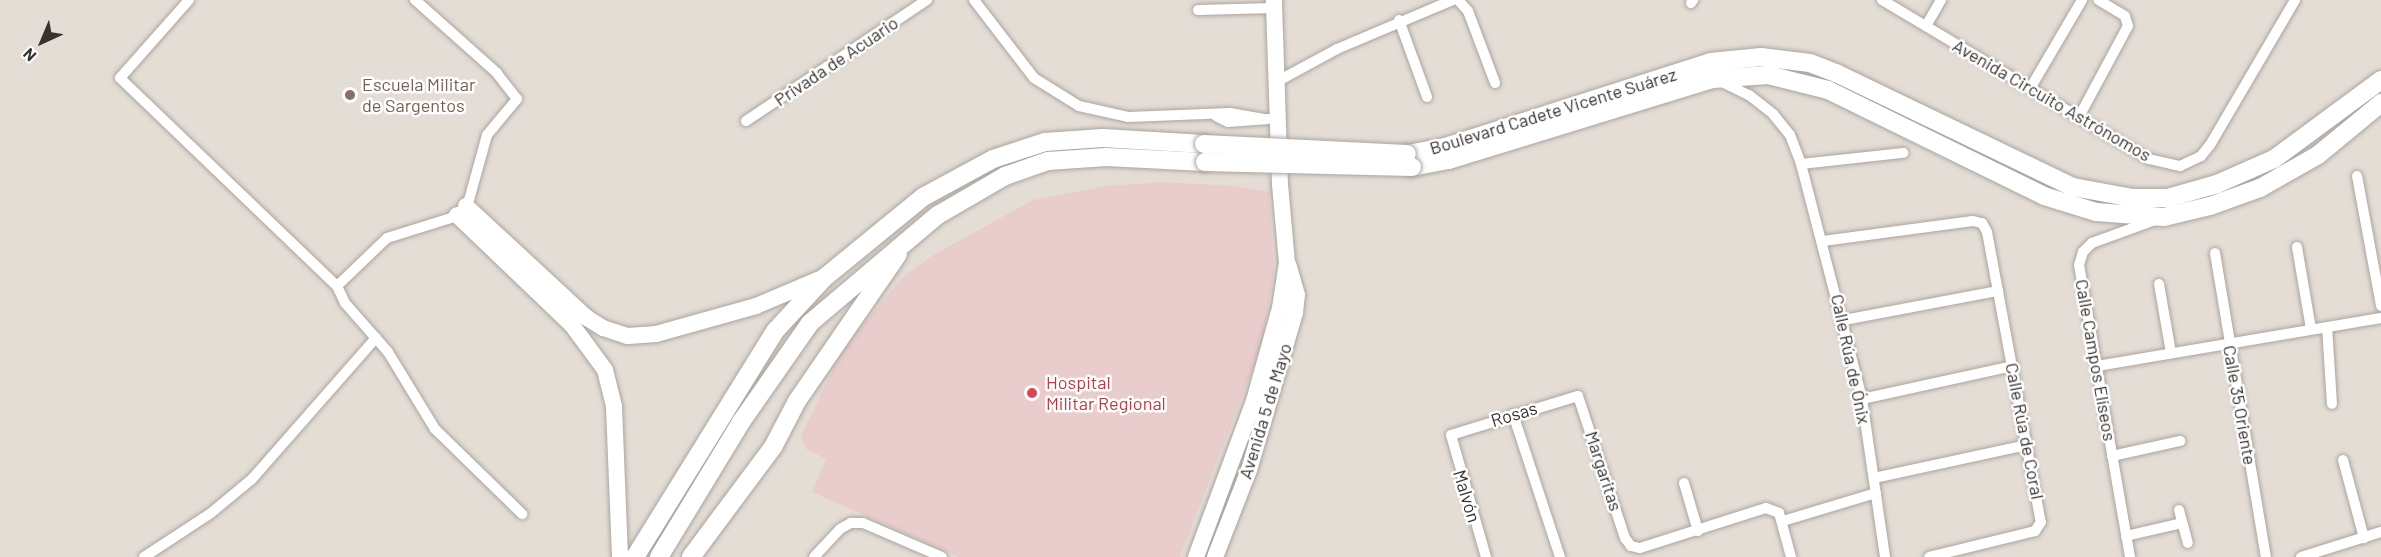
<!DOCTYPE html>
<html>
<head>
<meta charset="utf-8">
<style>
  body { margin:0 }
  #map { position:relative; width:2381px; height:557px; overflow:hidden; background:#e4ddd6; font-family:Barlow,sans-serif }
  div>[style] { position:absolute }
  .medical>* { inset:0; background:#e8cdcc }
  .roads { filter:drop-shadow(0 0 2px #aba59e) drop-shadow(0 0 2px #aba59e) }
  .street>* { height:10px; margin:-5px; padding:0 5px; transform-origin:5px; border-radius:5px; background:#fff }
  .secondary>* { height:16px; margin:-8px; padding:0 8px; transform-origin:8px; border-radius:8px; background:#fff }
  .primary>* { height:18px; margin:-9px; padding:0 9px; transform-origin:9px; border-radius:9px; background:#fff }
  .bridges { filter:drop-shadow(0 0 2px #aba59e) drop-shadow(0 0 2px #aba59e) }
  .primary-bridge>* { height:18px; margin:-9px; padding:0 9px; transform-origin:9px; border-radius:9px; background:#fff }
  .dots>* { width:16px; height:16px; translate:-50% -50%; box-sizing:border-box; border:3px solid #fff; border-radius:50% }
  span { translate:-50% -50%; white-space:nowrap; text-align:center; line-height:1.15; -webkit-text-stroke:5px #fff; paint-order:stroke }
  .street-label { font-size:18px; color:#353330 }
  .education-label { font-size:18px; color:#785e54 }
  .left { translate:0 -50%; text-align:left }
  .health-label { font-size:18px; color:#be3a42 }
  .north { position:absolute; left:12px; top:12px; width:60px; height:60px; -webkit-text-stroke:4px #fff; paint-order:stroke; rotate:224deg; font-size:16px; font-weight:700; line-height:24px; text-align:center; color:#353330 }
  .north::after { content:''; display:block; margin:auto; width:21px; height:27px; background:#353330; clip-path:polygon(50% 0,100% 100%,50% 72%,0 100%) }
</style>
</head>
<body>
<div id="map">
  <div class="medical">
    <i style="clip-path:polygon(1163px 182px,1235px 186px,1269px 192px,1274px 270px,1262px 345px,1180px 557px,959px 557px,812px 492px,826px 459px,806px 449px,801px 436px,842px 350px,902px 278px,930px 257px,1033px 200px,1106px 186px)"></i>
  </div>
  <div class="roads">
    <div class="street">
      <i style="left:189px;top:0;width:104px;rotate:131.5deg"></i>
      <i style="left:120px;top:78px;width:301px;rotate:43.8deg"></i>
      <i style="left:337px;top:286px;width:19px;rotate:65deg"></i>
      <i style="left:345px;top:303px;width:65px;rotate:48.7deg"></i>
      <i style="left:388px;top:352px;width:90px;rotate:58.6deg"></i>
      <i style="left:435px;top:429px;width:122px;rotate:44.3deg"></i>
      <i style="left:974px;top:0;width:98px;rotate:52.4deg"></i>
      <i style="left:1034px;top:78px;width:53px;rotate:31.9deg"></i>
      <i style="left:1079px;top:106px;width:50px;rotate:12.7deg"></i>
      <i style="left:1128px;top:117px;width:102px;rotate:-2.2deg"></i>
      <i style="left:1230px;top:113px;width:36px;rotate:10deg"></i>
      <i style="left:1458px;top:0;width:15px;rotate:48deg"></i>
      <i style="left:1468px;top:11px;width:77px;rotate:69.4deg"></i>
      <i style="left:1882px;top:0;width:311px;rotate:30.8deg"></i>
      <i style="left:2149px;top:159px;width:32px;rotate:13deg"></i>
      <i style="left:2180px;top:166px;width:23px;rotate:-25deg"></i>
      <i style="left:2201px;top:156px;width:14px;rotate:-51deg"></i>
      <i style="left:2210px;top:145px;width:168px;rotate:-59.6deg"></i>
      <i style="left:1691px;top:3px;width:4px;rotate:-56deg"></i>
      <i style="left:1198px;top:10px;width:76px;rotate:-1.5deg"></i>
      <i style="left:1399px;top:20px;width:82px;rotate:70deg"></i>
      <i style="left:1926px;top:26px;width:30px;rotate:-60deg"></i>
      <i style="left:1278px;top:81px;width:67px;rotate:-28.5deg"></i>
      <i style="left:1337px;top:49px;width:126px;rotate:-22.9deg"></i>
      <i style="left:1722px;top:82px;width:30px;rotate:26deg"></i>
      <i style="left:1749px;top:95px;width:31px;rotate:38deg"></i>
      <i style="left:1773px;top:114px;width:27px;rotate:51deg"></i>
      <i style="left:1790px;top:135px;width:31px;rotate:69deg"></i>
      <i style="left:1801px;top:164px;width:243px;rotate:75.4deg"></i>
      <i style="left:1862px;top:399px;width:160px;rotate:81.7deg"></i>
      <i style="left:2031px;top:87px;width:101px;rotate:-59.6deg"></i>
      <i style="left:2080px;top:115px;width:101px;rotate:-61.7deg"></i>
      <i style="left:2128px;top:26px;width:10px;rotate:-107deg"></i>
      <i style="left:2125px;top:16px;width:31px;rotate:-149deg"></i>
      <i style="left:1216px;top:116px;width:13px;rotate:27deg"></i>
      <i style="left:1228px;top:122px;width:40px;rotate:-4.3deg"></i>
      <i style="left:746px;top:121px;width:218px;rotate:-33.8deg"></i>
      <i style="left:1801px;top:164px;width:103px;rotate:-6.2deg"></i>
      <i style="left:2357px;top:176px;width:132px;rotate:79.5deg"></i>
      <i style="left:1823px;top:241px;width:151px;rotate:-7.6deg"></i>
      <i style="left:1973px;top:221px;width:9px;rotate:13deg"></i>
      <i style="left:1982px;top:223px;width:10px;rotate:61deg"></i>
      <i style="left:1987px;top:232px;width:295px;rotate:79.5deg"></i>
      <i style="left:2041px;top:522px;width:11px;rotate:124deg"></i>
      <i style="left:2035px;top:531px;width:109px;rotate:166.2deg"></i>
      <i style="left:2297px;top:247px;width:83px;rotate:80.3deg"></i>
      <i style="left:2215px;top:253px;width:308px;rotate:80.5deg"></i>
      <i style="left:2159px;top:284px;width:70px;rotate:80.1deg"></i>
      <i style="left:337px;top:286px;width:69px;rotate:-43.8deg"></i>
      <i style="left:387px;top:238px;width:67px;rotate:-17.4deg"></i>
      <i style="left:451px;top:218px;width:13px;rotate:-32deg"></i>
      <i style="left:462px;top:211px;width:13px;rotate:-58deg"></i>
      <i style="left:469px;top:200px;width:67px;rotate:-74.5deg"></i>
      <i style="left:487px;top:135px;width:47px;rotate:-50.2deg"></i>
      <i style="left:517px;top:99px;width:33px;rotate:-128deg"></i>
      <i style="left:497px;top:73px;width:110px;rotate:-138.3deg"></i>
      <i style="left:1844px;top:320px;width:157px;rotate:-10.7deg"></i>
      <i style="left:2327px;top:327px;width:77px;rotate:86.3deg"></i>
      <i style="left:2097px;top:366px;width:288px;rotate:-9.6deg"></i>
      <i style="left:1862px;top:399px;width:155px;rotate:-12.3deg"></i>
      <i style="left:1513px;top:414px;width:151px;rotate:71.8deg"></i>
      <i style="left:2112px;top:456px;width:70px;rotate:-12.4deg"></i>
      <i style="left:2343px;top:460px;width:81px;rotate:74.9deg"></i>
      <i style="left:1874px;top:478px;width:157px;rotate:-12.2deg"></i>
      <i style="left:1684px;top:483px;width:50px;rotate:73.7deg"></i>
      <i style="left:2179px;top:510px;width:34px;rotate:75deg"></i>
      <i style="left:1783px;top:521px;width:97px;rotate:-16.8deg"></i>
      <i style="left:2126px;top:536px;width:57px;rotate:-13.1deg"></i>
      <i style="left:144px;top:557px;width:80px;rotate:-33.3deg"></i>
      <i style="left:211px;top:513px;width:53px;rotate:-39.7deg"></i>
      <i style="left:252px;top:479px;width:188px;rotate:-48.7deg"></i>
      <i style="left:814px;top:557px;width:38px;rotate:-47deg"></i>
      <i style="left:840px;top:529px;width:13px;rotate:-29deg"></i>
      <i style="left:851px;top:523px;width:12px"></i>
      <i style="left:863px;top:523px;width:86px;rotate:23.3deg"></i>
      <i style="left:1486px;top:557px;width:127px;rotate:-106deg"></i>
      <i style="left:1451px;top:435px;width:133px;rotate:-17.1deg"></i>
      <i style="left:1578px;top:396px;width:150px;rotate:71.7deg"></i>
      <i style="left:1625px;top:538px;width:10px;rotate:53deg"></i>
      <i style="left:1631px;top:546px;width:9px;rotate:13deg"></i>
      <i style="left:1640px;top:548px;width:132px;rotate:-17.6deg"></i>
      <i style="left:1766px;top:508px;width:14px;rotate:21deg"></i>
      <i style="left:1779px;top:513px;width:46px;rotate:74.7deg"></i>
      <i style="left:2130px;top:557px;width:296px;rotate:-99.9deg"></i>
      <i style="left:2079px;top:265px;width:14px;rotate:-73deg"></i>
      <i style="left:2083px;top:252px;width:13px;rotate:-45deg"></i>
      <i style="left:2092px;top:243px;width:67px;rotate:-20.1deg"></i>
      <i style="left:2301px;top:557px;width:84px;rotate:-17.4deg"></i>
    </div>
    <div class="secondary">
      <i style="left:466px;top:206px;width:165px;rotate:42.8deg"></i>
      <i style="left:587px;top:318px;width:19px;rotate:32deg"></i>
      <i style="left:603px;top:328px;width:26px;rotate:18deg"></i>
      <i style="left:628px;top:336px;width:28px;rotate:-4deg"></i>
      <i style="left:656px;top:334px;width:104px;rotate:-15.6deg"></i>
      <i style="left:756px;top:306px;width:69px;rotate:-22.9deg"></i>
      <i style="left:457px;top:215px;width:159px;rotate:43.7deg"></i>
      <i style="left:572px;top:325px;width:56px;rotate:53.7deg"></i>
      <i style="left:605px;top:370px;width:38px;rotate:76deg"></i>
      <i style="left:614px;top:407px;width:150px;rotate:87.7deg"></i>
      <i style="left:1196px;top:557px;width:166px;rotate:-69.6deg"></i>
      <i style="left:1254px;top:401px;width:97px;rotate:-74.4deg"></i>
      <i style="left:1280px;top:308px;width:46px;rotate:-81.2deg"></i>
      <i style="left:1287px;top:263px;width:78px;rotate:-95.1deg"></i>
      <i style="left:1280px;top:185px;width:185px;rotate:-91.9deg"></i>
      <i style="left:1215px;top:557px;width:93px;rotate:-68.7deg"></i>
      <i style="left:1249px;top:470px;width:164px;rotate:-73.7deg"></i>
      <i style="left:1295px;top:313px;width:18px;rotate:-84deg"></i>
      <i style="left:1297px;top:295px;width:32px;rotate:-106deg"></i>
    </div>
    <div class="primary">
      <i style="left:1407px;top:154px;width:39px;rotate:-10deg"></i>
      <i style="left:1445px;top:147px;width:279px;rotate:-17.7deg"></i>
      <i style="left:1711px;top:62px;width:50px;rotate:-5.7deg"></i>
      <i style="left:1761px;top:57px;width:49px;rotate:7deg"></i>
      <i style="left:1810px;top:63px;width:28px;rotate:21deg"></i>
      <i style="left:1836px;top:73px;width:263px;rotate:25.7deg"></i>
      <i style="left:2073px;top:187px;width:61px;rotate:10.4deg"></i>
      <i style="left:2133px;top:198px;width:35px"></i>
      <i style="left:2168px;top:198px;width:51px;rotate:-15.9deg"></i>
      <i style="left:2217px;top:184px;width:62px;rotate:-23.7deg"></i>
      <i style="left:2274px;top:159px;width:133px;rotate:-36.4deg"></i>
      <i style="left:1412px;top:167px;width:38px;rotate:-11deg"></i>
      <i style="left:1449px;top:160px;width:276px;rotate:-17.1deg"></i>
      <i style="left:1713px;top:79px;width:55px;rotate:-4.2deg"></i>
      <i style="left:1768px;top:75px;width:62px;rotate:14deg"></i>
      <i style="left:1828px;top:90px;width:241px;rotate:26.1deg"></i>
      <i style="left:2044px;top:196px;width:54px;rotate:17.1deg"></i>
      <i style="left:2096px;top:212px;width:68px;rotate:4.2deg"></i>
      <i style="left:2164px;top:217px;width:47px;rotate:-13.4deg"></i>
      <i style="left:2210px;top:206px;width:53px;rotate:-19.8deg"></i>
      <i style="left:2260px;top:188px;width:67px;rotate:-29.6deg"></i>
      <i style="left:2318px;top:155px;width:82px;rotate:-39.5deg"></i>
      <i style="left:635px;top:557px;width:267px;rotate:-58.2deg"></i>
      <i style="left:776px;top:330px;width:71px;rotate:-47.3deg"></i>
      <i style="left:824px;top:278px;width:128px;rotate:-39.3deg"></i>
      <i style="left:923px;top:197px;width:80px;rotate:-28.5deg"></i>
      <i style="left:993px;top:159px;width:55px;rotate:-18.1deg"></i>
      <i style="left:1045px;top:142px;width:58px;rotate:-3.9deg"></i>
      <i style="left:1103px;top:138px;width:101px;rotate:3.4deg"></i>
      <i style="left:659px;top:557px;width:158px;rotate:-58.7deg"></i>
      <i style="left:741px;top:422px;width:121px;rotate:-55.1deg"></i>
      <i style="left:810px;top:323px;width:167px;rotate:-40.2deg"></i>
      <i style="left:938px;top:215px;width:78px;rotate:-30.2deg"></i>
      <i style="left:1005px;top:176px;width:46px;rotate:-19.2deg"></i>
      <i style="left:1048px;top:161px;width:58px;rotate:-3.9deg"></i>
      <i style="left:1106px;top:157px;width:99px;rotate:2.9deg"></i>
      <i style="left:691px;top:557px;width:137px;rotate:-53.3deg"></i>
      <i style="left:773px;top:447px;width:52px;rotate:-62.4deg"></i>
      <i style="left:797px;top:401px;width:178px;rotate:-55.5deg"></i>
    </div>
  </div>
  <div class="bridges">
    <div class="primary-bridge">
      <i style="left:1204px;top:144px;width:203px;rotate:2.8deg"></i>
      <i style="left:1205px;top:162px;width:207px;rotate:1.4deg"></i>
    </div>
  </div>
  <div class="dots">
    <i style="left:350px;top:95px;background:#8d6e63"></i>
    <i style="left:1032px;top:393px;background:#e0444e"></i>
  </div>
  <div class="street-label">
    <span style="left:836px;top:61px;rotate:-34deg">Privada de Acuario</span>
    <span style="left:2052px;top:100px;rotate:30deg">Avenida Circuito Astrónomos</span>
    <span style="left:1553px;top:111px;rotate:-17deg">Boulevard Cadete Vicente Suárez</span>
    <span style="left:1851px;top:359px;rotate:78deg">Calle Rúa de Ónix</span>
    <span style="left:2096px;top:360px;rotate:80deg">Calle Campos Elíseos</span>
    <span style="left:2240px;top:405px;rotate:80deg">Calle 35 Oriente</span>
    <span style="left:1265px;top:411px;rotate:-73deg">Avenida 5 de Mayo</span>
    <span style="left:1514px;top:414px;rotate:-17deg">Rosas</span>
    <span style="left:2025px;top:431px;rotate:79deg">Calle Rúa de Coral</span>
    <span style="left:1604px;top:471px;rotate:72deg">Margaritas</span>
    <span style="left:1467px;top:496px;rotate:73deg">Malvón</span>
  </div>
  <div class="education-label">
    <span class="left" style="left:362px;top:95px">Escuela Militar<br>de Sargentos</span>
  </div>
  <div class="health-label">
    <span class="left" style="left:1046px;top:393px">Hospital<br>Militar Regional</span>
  </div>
  <div class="north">N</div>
</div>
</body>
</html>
